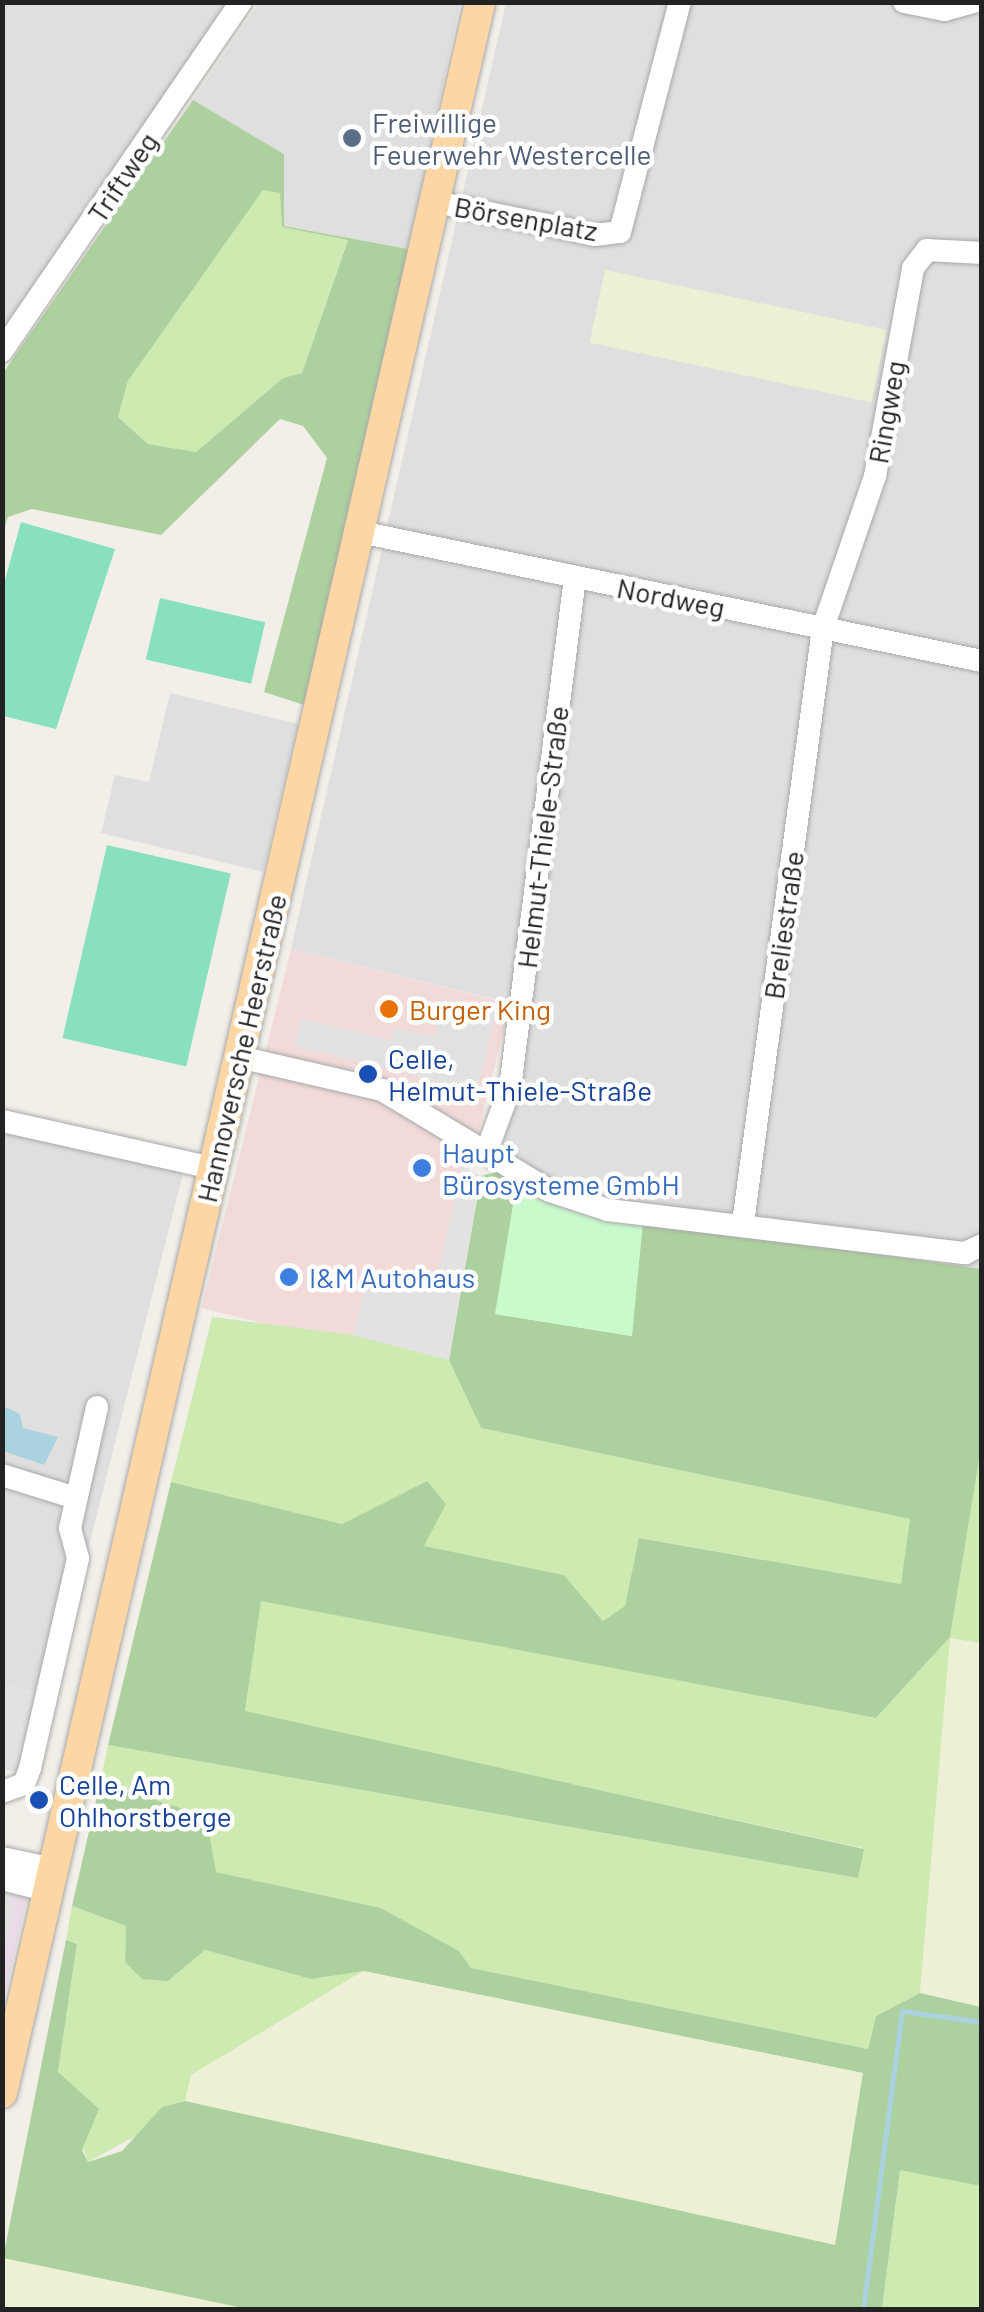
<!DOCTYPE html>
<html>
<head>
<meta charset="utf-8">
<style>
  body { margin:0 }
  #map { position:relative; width:984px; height:2312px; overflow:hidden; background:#f2efe9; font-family:Barlow,sans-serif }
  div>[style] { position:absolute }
  .residential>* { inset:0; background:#e0dfdf }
  .commercial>* { inset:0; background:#f2dad9; transform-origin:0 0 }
  .industrial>* { inset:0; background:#ebdbe8 }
  .farmland>* { inset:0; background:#eef0d5; transform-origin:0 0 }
  .grass>* { inset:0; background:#cdebb0 }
  .forest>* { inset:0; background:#add19e }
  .park>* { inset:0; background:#c8facc }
  .pitch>* { inset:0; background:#88e0be; transform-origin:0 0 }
  .parking>* { inset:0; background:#e2e2e2 }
  .water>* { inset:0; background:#aad3df }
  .stream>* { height:5px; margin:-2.5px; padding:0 2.5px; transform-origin:2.5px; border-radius:2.5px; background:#aad3df }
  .roads { filter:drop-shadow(0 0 2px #a9a9a9) drop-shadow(0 0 2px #a9a9a9) }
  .minor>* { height:22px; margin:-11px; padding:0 11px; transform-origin:11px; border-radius:11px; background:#fff }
  .major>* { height:30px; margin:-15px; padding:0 15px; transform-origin:15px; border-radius:15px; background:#fcd6a4 }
  .dots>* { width:28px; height:28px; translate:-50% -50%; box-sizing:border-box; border:5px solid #fff; border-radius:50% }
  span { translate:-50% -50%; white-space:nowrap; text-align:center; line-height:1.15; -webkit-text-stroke:9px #fff; paint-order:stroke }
  .service-label { font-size:28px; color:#4e5e75 }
  .left { translate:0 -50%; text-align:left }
  .street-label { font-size:28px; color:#222 }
  .food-label { font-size:28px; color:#c56008 }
  .transit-label { font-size:28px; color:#164399 }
  .shop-label { font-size:28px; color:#366cbe }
  .frame { position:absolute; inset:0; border:5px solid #222; pointer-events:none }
</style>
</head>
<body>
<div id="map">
  <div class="residential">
    <i style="clip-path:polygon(3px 3px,228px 3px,3px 333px)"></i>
    <i style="clip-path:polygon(259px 3px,460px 3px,408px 249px,284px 226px,284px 154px,193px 100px)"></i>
    <i style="clip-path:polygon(506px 3px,981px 3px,981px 1269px,570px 1212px,500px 1171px,522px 1006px,291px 949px)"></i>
    <i style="clip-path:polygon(170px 693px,298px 724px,263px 872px,101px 833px,115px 775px,149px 782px)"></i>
    <i style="clip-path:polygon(3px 1128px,184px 1169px,87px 1554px,37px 1693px,3px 1685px)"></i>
  </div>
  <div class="commercial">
    <i style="left:291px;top:949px;width:226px;height:370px;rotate:14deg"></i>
  </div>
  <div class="industrial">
    <i style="clip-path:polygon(3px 1892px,27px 1898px,3px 2004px)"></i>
  </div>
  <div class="farmland">
    <i style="left:605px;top:270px;width:288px;height:74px;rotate:12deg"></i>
    <i style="clip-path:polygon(950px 1637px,981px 1643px,981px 2007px,920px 1993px)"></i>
    <i style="clip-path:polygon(364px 1971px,864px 2073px,834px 2246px,185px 2101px,191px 2075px)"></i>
    <i style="clip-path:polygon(3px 2258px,248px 2309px,3px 2309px)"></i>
  </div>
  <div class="grass">
    <i style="clip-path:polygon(263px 190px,281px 193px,282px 227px,348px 239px,302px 373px,283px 378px,196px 452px,148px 444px,118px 417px,128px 381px)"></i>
    <i style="clip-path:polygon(212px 1317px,353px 1335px,449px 1360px,481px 1428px,911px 1519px,901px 1584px,640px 1538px,625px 1607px,603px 1621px,564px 1575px,423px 1546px,427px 1481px,342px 1524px,171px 1482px)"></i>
    <i style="clip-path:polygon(981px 1448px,981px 1643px,950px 1638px,920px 1993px,876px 2016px,868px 2049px,471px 1968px,459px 1951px,381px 1908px,216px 1872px,100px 1783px,108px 1745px,858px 1878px,863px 1848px,245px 1712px,260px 1600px,876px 1718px,950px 1637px)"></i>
    <i style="clip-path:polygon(72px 1906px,126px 1926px,125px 1962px,168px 1980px,205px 1950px,311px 1979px,363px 1971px,191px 2075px,185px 2101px,162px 2107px,152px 2127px,88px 2162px,58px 2073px,77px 1944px,66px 1940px)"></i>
    <i style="clip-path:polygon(900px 2169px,981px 2186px,981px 2309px,882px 2310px)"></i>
  </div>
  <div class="forest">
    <i style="clip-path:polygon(evenodd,193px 100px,284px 154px,284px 226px,408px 249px,304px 705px,264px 692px,327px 458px,303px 426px,280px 419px,161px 535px,32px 509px,8px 517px,3px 533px,3px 373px,193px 100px,263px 190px,280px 193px,282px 227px,348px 240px,302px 373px,283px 378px,196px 452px,148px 444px,118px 417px,128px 381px,263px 190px)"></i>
    <i style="clip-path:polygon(500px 1171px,517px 1181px,496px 1314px,631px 1336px,643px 1221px,981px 1269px,981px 1448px,950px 1637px,876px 1718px,261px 1601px,245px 1711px,864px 1849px,858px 1878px,108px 1745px,171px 1482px,342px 1524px,427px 1481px,446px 1504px,424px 1546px,564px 1575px,603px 1621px,625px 1606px,639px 1538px,901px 1584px,910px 1519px,481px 1428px,449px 1360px,481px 1176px)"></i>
    <i style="clip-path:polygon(100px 1783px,206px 1816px,216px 1872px,381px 1908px,459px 1951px,471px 1968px,868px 2049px,876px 2016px,920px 1993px,981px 2007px,981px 2186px,900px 2170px,882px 2309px,248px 2309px,3px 2258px,66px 1940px,77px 1944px,58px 2072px,99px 2109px,82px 2150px,88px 2162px,122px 2151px,162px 2107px,185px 2101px,835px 2245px,863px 2073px,364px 1971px,311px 1979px,205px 1950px,168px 1981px,142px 1979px,125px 1962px,126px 1926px,72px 1906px)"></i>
  </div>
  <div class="park">
    <i style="clip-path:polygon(517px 1181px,570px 1212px,643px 1221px,632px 1336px,495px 1314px)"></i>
  </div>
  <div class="pitch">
    <i style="clip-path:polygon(21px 522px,115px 549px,56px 729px,3px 716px,3px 587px)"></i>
    <i style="left:160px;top:598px;width:108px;height:63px;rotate:13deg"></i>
    <i style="left:107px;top:845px;width:127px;height:198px;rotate:13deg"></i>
  </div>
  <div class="parking">
    <i style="clip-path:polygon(444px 1001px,496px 1013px,477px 1091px,294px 1046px,301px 1018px,391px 1040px,395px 1028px,435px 1037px)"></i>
    <i style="clip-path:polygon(462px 1166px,481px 1176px,449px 1360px,353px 1335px,369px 1271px,435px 1285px)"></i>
    <i style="clip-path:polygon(3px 1685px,37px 1693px,20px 1773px,3px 1769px)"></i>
    <i style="clip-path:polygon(3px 1887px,15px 1904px,3px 1960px)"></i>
  </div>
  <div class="water">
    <i style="clip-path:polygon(3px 1406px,20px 1414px,23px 1428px,58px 1437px,44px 1465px,3px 1451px)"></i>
  </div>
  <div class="stream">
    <i style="left:863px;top:2310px;width:302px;rotate:-82.6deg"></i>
    <i style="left:902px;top:2011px;width:81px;rotate:7.8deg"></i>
  </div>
  <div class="roads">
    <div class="minor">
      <i style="left:904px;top:2px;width:41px;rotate:11.3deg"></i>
      <i style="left:944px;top:10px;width:31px;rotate:-15deg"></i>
      <i style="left:436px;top:202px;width:162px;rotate:11.7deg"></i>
      <i style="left:595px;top:235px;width:25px;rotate:-7deg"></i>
      <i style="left:620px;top:232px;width:238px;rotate:-75.4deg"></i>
      <i style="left:2px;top:351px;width:423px;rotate:-55.6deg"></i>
      <i style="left:360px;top:532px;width:635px;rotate:11.72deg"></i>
      <i style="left:239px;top:1057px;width:147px;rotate:13deg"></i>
      <i style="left:382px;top:1090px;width:196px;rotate:31deg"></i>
      <i style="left:550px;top:1191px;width:61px;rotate:18.1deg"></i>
      <i style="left:608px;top:1210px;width:360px;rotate:6.9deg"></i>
      <i style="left:965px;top:1253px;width:19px;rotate:-25deg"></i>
      <i style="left:2px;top:1121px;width:216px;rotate:12.6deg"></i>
      <i style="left:487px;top:1150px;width:66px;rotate:-69.6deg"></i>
      <i style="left:510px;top:1088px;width:514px;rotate:-82.74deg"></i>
      <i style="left:743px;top:1223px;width:600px;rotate:-82.34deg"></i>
      <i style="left:823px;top:628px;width:161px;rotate:-71.1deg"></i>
      <i style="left:875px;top:476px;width:211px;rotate:-79.6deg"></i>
      <i style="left:913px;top:268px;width:23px;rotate:-52deg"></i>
      <i style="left:927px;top:250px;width:55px;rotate:3.1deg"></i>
      <i style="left:2px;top:1475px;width:77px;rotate:17.3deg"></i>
      <i style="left:2px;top:1792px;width:23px;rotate:-20deg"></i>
      <i style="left:24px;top:1784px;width:17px;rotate:-69deg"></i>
      <i style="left:30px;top:1768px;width:215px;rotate:-77.1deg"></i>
      <i style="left:78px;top:1558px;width:31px;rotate:-105deg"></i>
      <i style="left:70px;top:1528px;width:124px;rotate:-77.4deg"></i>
      <i style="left:2px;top:1858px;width:53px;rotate:11.9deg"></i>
      <i style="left:2px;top:1879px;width:49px;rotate:14.3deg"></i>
    </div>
    <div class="major">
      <i style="left:2px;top:2093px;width:2145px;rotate:-77.12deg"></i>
    </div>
  </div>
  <div class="dots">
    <i style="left:352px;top:138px;background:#5c6f8a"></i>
    <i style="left:389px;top:1009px;background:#e8710a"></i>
    <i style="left:368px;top:1074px;background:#1a4fb4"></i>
    <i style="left:422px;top:1168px;background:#3f7fe0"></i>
    <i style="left:289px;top:1277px;background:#3f7fe0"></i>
    <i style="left:39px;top:1800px;background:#1a4fb4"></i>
  </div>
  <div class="service-label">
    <span class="left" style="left:372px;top:138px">Freiwillige<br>Feuerwehr Westercelle</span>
  </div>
  <div class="street-label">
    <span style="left:122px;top:177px;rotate:-56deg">Triftweg</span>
    <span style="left:526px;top:218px;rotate:10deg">Börsenplatz</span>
    <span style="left:886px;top:412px;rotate:-80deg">Ringweg</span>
    <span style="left:671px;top:597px;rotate:11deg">Nordweg</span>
    <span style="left:542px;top:837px;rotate:-83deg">Helmut-Thiele-Straße</span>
    <span style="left:783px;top:925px;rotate:-82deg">Breliestraße</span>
    <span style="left:241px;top:1048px;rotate:-77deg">Hannoversche Heerstraße</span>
  </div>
  <div class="food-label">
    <span class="left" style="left:409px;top:1009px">Burger King</span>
  </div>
  <div class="transit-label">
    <span class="left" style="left:388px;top:1074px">Celle,<br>Helmut-Thiele-Straße</span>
    <span class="left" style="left:59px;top:1800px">Celle, Am<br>Ohlhorstberge</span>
  </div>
  <div class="shop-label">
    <span class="left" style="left:442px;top:1168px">Haupt<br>Bürosysteme GmbH</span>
    <span class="left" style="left:309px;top:1277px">I&amp;M Autohaus</span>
  </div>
  <div class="frame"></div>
</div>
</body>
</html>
